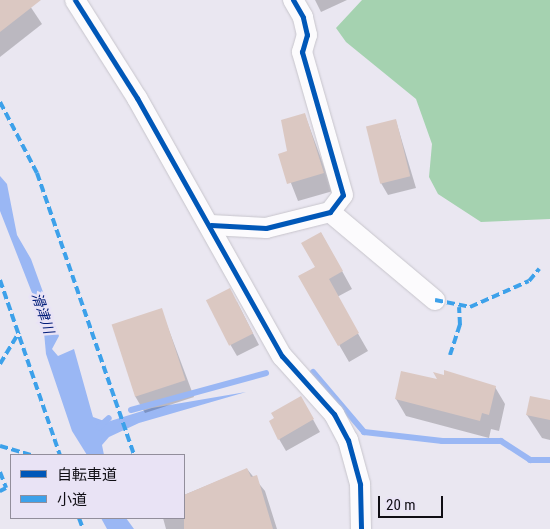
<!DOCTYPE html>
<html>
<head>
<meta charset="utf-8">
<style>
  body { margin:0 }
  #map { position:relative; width:550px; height:529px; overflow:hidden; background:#eae7f1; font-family:"Roboto Condensed","Noto Sans JP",sans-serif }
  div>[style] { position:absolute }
  .forest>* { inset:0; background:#a5d2b0 }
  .water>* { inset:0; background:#9ab7f4 }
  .shadow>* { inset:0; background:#0003 }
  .stream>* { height:6px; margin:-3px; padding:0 3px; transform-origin:3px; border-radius:3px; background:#9ab7f4 }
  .building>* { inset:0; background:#dbc8c2; transform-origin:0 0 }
  .roads { filter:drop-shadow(0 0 1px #c7c5cc) drop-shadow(0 0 1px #c7c5cc) }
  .minor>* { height:20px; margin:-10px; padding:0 10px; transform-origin:10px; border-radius:10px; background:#fcfbfd }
  .quiet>* { height:4px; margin-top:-2px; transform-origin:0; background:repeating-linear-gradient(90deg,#3da1ea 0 8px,transparent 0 12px) }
  .cycleway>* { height:5px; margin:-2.5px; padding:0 2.5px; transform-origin:2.5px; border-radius:2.5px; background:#0057b8 }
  span { translate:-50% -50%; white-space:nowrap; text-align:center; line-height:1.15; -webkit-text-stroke:5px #e9e3f5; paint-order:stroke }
  .water-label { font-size:14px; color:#001c79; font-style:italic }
  .legend { position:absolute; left:10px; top:454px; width:175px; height:65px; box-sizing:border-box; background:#e9e3f5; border:1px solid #928e9b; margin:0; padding:6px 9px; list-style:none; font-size:15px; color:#100e14 }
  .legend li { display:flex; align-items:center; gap:10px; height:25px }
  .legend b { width:25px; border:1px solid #928e9b }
  .scale { position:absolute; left:378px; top:496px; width:65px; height:22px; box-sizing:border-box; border:2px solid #100e14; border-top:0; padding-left:6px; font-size:15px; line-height:18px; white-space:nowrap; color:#100e14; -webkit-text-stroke:4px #e9e3f5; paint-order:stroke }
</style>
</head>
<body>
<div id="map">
  <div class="forest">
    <i style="clip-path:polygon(362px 0,550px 0,550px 219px,481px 222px,438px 194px,429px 177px,432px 144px,416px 99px,346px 42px,336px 28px)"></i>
  </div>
  <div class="water">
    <i style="clip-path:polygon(0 176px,7px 184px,17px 235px,31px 259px,59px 336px,52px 349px,58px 356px,74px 349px,93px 417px,107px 422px,152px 408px,246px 392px,139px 423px,109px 437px,102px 445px,104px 455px,87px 455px,72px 431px,46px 354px,43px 321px,0 211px)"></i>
    <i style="clip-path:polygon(101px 518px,126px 518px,134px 529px,107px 529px)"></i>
  </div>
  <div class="shadow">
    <i style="clip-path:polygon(0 0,26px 0,42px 24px,0 57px)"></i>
    <i style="clip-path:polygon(315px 0,347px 0,321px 12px)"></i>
    <i style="clip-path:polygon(305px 115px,333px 191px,298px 201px,280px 155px,288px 152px)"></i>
    <i style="clip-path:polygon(396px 121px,416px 188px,388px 195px,381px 183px)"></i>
    <i style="clip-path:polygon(321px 233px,352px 289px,337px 297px,368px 351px,349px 362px,300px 277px,316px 267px)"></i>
    <i style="clip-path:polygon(237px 302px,259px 345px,237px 356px,230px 344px)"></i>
    <i style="clip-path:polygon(161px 309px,194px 397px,145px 413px,135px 396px)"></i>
    <i style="clip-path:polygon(440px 381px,495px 387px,505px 404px,499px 431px,491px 429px,489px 438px,406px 416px,396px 399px)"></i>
    <i style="clip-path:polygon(301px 398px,320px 432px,286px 451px,279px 439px)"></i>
    <i style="clip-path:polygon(550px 401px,550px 440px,542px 438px,527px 415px)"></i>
    <i style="clip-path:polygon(247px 469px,265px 491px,277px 529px,166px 529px,163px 518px,184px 518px,184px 495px)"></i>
  </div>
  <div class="stream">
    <i style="left:313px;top:372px;width:79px;rotate:49.6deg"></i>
    <i style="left:364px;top:432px;width:79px;rotate:6.6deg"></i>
    <i style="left:442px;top:441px;width:59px"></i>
    <i style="left:501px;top:441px;width:35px;rotate:33deg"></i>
    <i style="left:530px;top:460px;width:20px"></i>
    <i style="left:131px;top:410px;width:140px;rotate:-15.3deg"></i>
    <i style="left:99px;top:427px;width:13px;rotate:-42deg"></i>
  </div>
  <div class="building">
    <i style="clip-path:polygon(0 0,41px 0,0 32px)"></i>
    <i style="clip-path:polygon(305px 113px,324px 173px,287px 184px,278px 154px,287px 151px,281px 120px)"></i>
    <i style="left:396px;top:119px;width:59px;height:31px;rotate:76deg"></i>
    <i style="clip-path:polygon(321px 232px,343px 271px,329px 279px,359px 333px,338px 346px,298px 276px,315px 267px,301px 243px)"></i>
    <i style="left:230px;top:288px;width:51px;height:27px;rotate:63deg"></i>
    <i style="left:162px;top:308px;width:76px;height:53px;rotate:72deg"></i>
    <i style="clip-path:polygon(444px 370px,496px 386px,489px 415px,482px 413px,480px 421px,395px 399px,401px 371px,437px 379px,433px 372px,444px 375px)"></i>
    <i style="clip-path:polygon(301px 396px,314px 419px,278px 440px,269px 421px,274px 418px,271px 413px)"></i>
    <i style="clip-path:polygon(530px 396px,550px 400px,550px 420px,526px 415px)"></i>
    <i style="clip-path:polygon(247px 468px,251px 477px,257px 475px,273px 529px,184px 529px,184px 495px)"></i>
  </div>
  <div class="roads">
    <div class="minor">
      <i style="left:75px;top:0;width:116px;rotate:57.7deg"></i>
      <i style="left:137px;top:98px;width:296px;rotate:60.7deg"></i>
      <i style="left:282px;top:356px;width:78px;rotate:48.1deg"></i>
      <i style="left:334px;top:414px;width:30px;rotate:62deg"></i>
      <i style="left:348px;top:440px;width:46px;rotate:74.7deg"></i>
      <i style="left:360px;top:484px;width:45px;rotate:88.7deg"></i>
      <i style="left:330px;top:212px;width:137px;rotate:40deg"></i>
      <i style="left:211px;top:225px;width:55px;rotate:3.1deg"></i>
      <i style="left:266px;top:228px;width:66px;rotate:-14deg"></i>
      <i style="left:330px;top:212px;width:21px;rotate:-53deg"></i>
      <i style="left:343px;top:195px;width:149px;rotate:-106deg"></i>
      <i style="left:302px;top:52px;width:18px;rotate:-74deg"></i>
      <i style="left:307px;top:35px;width:18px;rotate:-103deg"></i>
      <i style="left:303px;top:17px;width:20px;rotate:-120deg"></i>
    </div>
  </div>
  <div class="quiet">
    <i style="left:0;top:102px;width:80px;rotate:62.5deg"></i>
    <i style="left:37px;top:173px;width:298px;rotate:71deg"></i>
    <i style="left:0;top:280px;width:185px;rotate:71.1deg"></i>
    <i style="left:435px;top:300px;width:36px;rotate:11deg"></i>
    <i style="left:470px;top:307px;width:64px;rotate:-23.8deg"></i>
    <i style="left:529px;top:281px;width:16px;rotate:-50deg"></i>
    <i style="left:450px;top:355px;width:32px;rotate:-72deg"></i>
    <i style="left:460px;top:325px;width:18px;rotate:-93deg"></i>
    <i style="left:0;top:364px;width:37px;rotate:-59deg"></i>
    <i style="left:0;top:446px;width:32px;rotate:16deg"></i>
    <i style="left:0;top:472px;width:17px;rotate:69deg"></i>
    <i style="left:6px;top:488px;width:7px;rotate:153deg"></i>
    <i style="left:79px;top:518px;width:12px;rotate:70deg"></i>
  </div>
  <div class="cycleway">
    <i style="left:75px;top:0;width:116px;rotate:57.7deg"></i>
    <i style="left:137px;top:98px;width:296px;rotate:60.7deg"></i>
    <i style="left:282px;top:356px;width:78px;rotate:48.1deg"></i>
    <i style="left:334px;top:414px;width:30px;rotate:62deg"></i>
    <i style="left:348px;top:440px;width:46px;rotate:74.7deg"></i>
    <i style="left:360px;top:484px;width:45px;rotate:88.7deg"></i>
    <i style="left:211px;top:225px;width:55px;rotate:3.1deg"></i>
    <i style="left:266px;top:228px;width:66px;rotate:-14deg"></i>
    <i style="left:330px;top:212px;width:21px;rotate:-53deg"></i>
    <i style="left:343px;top:195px;width:149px;rotate:-106deg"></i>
    <i style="left:302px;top:52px;width:18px;rotate:-74deg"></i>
    <i style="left:307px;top:35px;width:18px;rotate:-103deg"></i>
    <i style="left:303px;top:17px;width:20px;rotate:-120deg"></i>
  </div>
  <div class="water-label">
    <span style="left:43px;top:313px;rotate:72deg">滑津川</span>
  </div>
  <ul class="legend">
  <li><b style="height:6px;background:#0057b8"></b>自転車道</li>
  <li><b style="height:6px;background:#3da1ea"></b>小道</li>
  </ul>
  <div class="scale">20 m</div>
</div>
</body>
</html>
